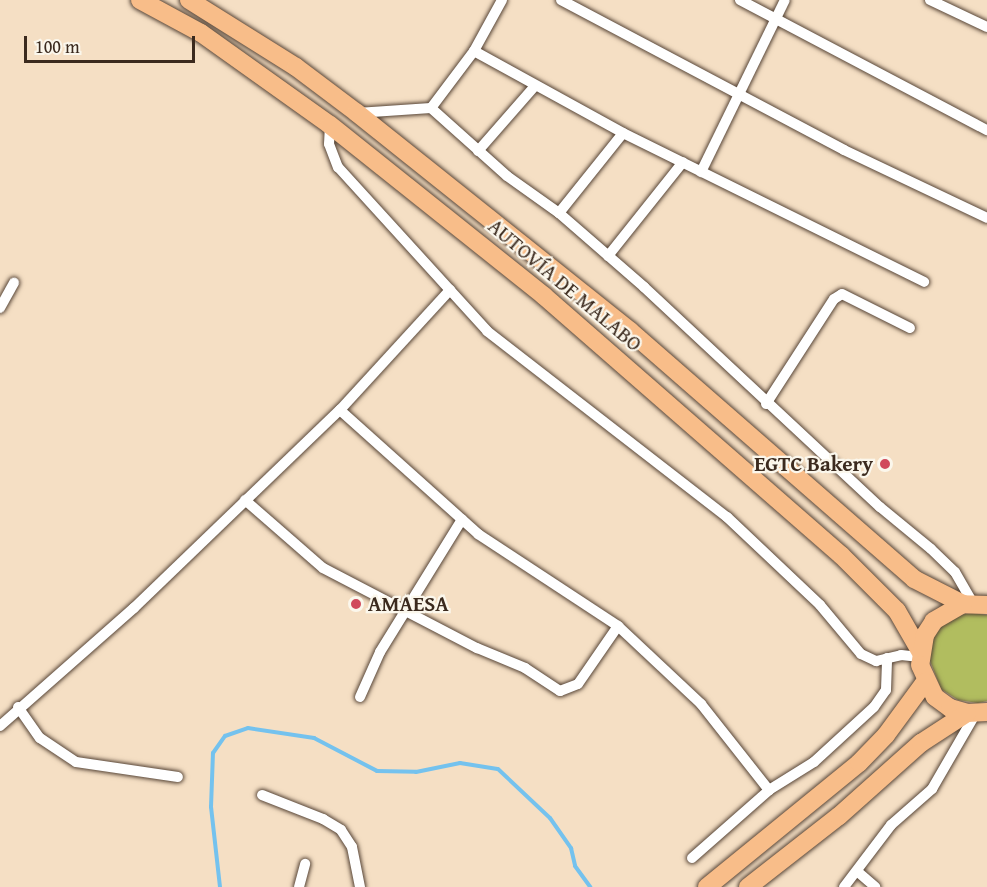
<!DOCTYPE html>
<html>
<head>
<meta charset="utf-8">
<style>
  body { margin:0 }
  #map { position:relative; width:987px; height:887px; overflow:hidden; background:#f5dfc4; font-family:"Gentium Book Plus",serif }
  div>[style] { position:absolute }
  .green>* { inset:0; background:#b1bd5f }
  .stream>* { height:4px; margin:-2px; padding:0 2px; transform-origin:2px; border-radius:2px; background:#74c2ee }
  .roads { filter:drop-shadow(0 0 2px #574537) drop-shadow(0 0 2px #574537) }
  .street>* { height:10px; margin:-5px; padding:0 5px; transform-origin:5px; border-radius:5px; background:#fff }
  .primary>* { height:18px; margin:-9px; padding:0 9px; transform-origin:9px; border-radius:9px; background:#f8bd89 }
  .dots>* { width:16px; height:16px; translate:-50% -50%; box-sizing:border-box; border:3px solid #fbf7ec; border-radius:50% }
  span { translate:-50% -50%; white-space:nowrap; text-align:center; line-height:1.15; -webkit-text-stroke:4.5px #fbf7ec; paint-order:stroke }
  .street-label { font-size:21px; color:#3b2a1e }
  .poi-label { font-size:21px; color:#3b2a1e; font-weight:700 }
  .right { translate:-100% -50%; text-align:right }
  .left { translate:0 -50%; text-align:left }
  .scale { position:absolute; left:24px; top:36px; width:171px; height:27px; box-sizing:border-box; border:3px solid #3b2a1e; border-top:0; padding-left:8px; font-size:18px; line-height:21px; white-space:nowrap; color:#3b2a1e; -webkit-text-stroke:4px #fbf7ec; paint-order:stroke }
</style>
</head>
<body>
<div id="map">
  <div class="green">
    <i style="clip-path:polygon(972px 613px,987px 615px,987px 701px,978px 703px,958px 700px,941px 689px,929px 658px,934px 637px,942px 626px,959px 615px)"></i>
  </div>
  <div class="stream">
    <i style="left:220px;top:887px;width:81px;rotate:-96.4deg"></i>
    <i style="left:211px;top:807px;width:54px;rotate:-87.9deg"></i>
    <i style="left:213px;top:753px;width:21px;rotate:-55deg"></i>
    <i style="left:225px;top:736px;width:24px;rotate:-19deg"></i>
    <i style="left:248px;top:728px;width:67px;rotate:8.6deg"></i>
    <i style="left:314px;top:738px;width:71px;rotate:27.6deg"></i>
    <i style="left:377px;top:771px;width:39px;rotate:1deg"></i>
    <i style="left:416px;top:772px;width:45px;rotate:-11.6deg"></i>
    <i style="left:460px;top:763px;width:38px;rotate:9deg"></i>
    <i style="left:498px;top:769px;width:71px;rotate:43.3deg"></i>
    <i style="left:550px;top:818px;width:37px;rotate:55deg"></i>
    <i style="left:571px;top:848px;width:18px;rotate:77deg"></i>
    <i style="left:575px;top:866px;width:26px;rotate:54deg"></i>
  </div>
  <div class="roads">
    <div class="street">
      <i style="left:502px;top:0;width:58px;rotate:118.8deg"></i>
      <i style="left:474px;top:51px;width:71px;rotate:127deg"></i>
      <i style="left:431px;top:108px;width:102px;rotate:41.8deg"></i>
      <i style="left:507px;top:176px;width:64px;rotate:35.4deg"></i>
      <i style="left:559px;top:213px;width:113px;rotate:41deg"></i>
      <i style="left:644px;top:287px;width:323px;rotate:43deg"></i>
      <i style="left:880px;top:507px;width:66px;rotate:39.5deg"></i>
      <i style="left:931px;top:549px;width:33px;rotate:44deg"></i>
      <i style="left:955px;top:572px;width:36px;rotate:60deg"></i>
      <i style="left:561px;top:0;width:320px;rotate:27.9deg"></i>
      <i style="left:844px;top:150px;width:158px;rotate:25.4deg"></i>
      <i style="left:740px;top:0;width:279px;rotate:27.8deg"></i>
      <i style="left:930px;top:0;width:63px;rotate:25.3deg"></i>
      <i style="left:474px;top:51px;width:170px;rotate:28.8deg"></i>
      <i style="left:623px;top:133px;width:336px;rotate:26.3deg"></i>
      <i style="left:357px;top:113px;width:74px;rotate:-3.9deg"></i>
      <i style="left:330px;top:125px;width:19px;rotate:93deg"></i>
      <i style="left:329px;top:144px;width:25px;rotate:69deg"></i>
      <i style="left:338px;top:167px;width:222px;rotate:47.7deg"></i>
      <i style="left:487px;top:331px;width:304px;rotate:37.8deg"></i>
      <i style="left:727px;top:517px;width:128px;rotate:43.4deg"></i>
      <i style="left:820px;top:605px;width:64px;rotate:50.1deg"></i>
      <i style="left:861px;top:654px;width:17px;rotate:25deg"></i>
      <i style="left:876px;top:661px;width:26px;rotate:-13deg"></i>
      <i style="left:901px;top:655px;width:19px;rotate:6deg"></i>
      <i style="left:478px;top:151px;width:85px;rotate:-48.8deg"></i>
      <i style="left:701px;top:172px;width:191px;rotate:-64deg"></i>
      <i style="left:559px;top:213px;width:102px;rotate:-51.3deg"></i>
      <i style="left:608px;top:256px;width:120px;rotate:-51.4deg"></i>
      <i style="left:0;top:308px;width:29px;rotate:-61deg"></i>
      <i style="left:766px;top:404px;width:125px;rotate:-57.1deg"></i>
      <i style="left:834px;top:299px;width:9px;rotate:-32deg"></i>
      <i style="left:842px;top:294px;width:76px;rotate:26.6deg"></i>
      <i style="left:340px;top:410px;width:186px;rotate:41.9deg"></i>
      <i style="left:478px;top:534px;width:168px;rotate:33.3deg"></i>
      <i style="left:618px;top:626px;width:114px;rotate:43.2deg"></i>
      <i style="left:701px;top:704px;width:110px;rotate:51.7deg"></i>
      <i style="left:769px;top:790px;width:53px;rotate:-31.9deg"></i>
      <i style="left:814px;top:762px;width:81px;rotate:-42.5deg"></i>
      <i style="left:874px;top:707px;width:21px;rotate:-55deg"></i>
      <i style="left:886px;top:690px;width:32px;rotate:-88deg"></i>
      <i style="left:245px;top:500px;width:103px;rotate:41.1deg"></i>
      <i style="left:323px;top:568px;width:174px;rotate:27.5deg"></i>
      <i style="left:477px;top:648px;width:52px;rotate:22.6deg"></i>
      <i style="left:525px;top:668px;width:42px;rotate:33.3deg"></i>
      <i style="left:560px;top:691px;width:19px;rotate:-21deg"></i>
      <i style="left:578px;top:684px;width:70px;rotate:-55.4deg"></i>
      <i style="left:360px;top:697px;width:49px;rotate:-66deg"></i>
      <i style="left:380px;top:652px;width:156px;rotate:-58.3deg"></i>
      <i style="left:18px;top:707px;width:38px;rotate:55deg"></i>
      <i style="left:40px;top:738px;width:43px;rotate:33.7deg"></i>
      <i style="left:76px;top:762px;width:103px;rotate:8.4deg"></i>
      <i style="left:0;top:726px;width:179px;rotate:-41.4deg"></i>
      <i style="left:134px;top:608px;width:286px;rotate:-43.9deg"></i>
      <i style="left:340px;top:410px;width:163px;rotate:-47.5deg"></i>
      <i style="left:262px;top:795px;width:66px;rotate:21.5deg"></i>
      <i style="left:323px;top:819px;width:21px;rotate:31deg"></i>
      <i style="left:341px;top:830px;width:20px;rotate:57deg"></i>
      <i style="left:352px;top:847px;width:41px;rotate:78.7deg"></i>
      <i style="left:692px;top:858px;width:103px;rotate:-41.4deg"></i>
      <i style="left:858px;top:872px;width:23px;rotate:41deg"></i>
      <i style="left:299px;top:887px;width:24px;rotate:-75deg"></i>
      <i style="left:844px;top:887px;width:78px;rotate:-52.8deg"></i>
      <i style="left:891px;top:825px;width:55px;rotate:-41.3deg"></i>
      <i style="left:932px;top:789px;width:88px;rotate:-59.9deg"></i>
    </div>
    <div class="primary">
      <i style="left:140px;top:0;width:69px;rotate:28.4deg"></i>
      <i style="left:201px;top:33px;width:158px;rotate:35.5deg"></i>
      <i style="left:330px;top:125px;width:274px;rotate:38.6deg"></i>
      <i style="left:544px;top:296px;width:394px;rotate:41.1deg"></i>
      <i style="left:841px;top:555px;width:79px;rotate:45deg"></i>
      <i style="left:897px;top:611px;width:46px;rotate:60.1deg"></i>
      <i style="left:189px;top:0;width:126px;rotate:32.1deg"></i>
      <i style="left:296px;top:67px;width:76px;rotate:37deg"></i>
      <i style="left:357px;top:113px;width:349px;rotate:38.6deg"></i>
      <i style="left:630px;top:331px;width:377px;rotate:41.1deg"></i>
      <i style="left:914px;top:579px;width:55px;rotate:27deg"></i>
      <i style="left:987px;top:605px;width:24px;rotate:-178deg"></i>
      <i style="left:963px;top:604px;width:34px;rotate:150deg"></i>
      <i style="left:934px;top:621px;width:17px;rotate:123deg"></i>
      <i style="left:925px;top:635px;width:30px;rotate:99deg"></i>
      <i style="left:920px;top:665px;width:35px;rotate:65deg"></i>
      <i style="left:935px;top:697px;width:19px;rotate:36deg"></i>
      <i style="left:950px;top:708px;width:18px;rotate:16deg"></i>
      <i style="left:967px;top:713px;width:20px;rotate:-3deg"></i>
      <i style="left:707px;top:887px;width:196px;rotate:-39.2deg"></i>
      <i style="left:859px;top:763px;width:39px;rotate:-46deg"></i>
      <i style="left:886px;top:735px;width:66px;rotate:-53.7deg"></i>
      <i style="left:748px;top:887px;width:115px;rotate:-38deg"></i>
      <i style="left:839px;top:816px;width:110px;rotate:-41.7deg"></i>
      <i style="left:921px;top:743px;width:55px;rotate:-33.1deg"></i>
    </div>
  </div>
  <div class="dots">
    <i style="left:885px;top:464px;background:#d1495b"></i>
    <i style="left:356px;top:604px;background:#d1495b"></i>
  </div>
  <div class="street-label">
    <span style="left:565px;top:285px;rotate:40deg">AUTOVÍA DE MALABO</span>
  </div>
  <div class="poi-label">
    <span class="right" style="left:873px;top:464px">EGTC Bakery</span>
    <span class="left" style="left:368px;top:604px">AMAESA</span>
  </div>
  <div class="scale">100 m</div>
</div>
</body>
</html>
